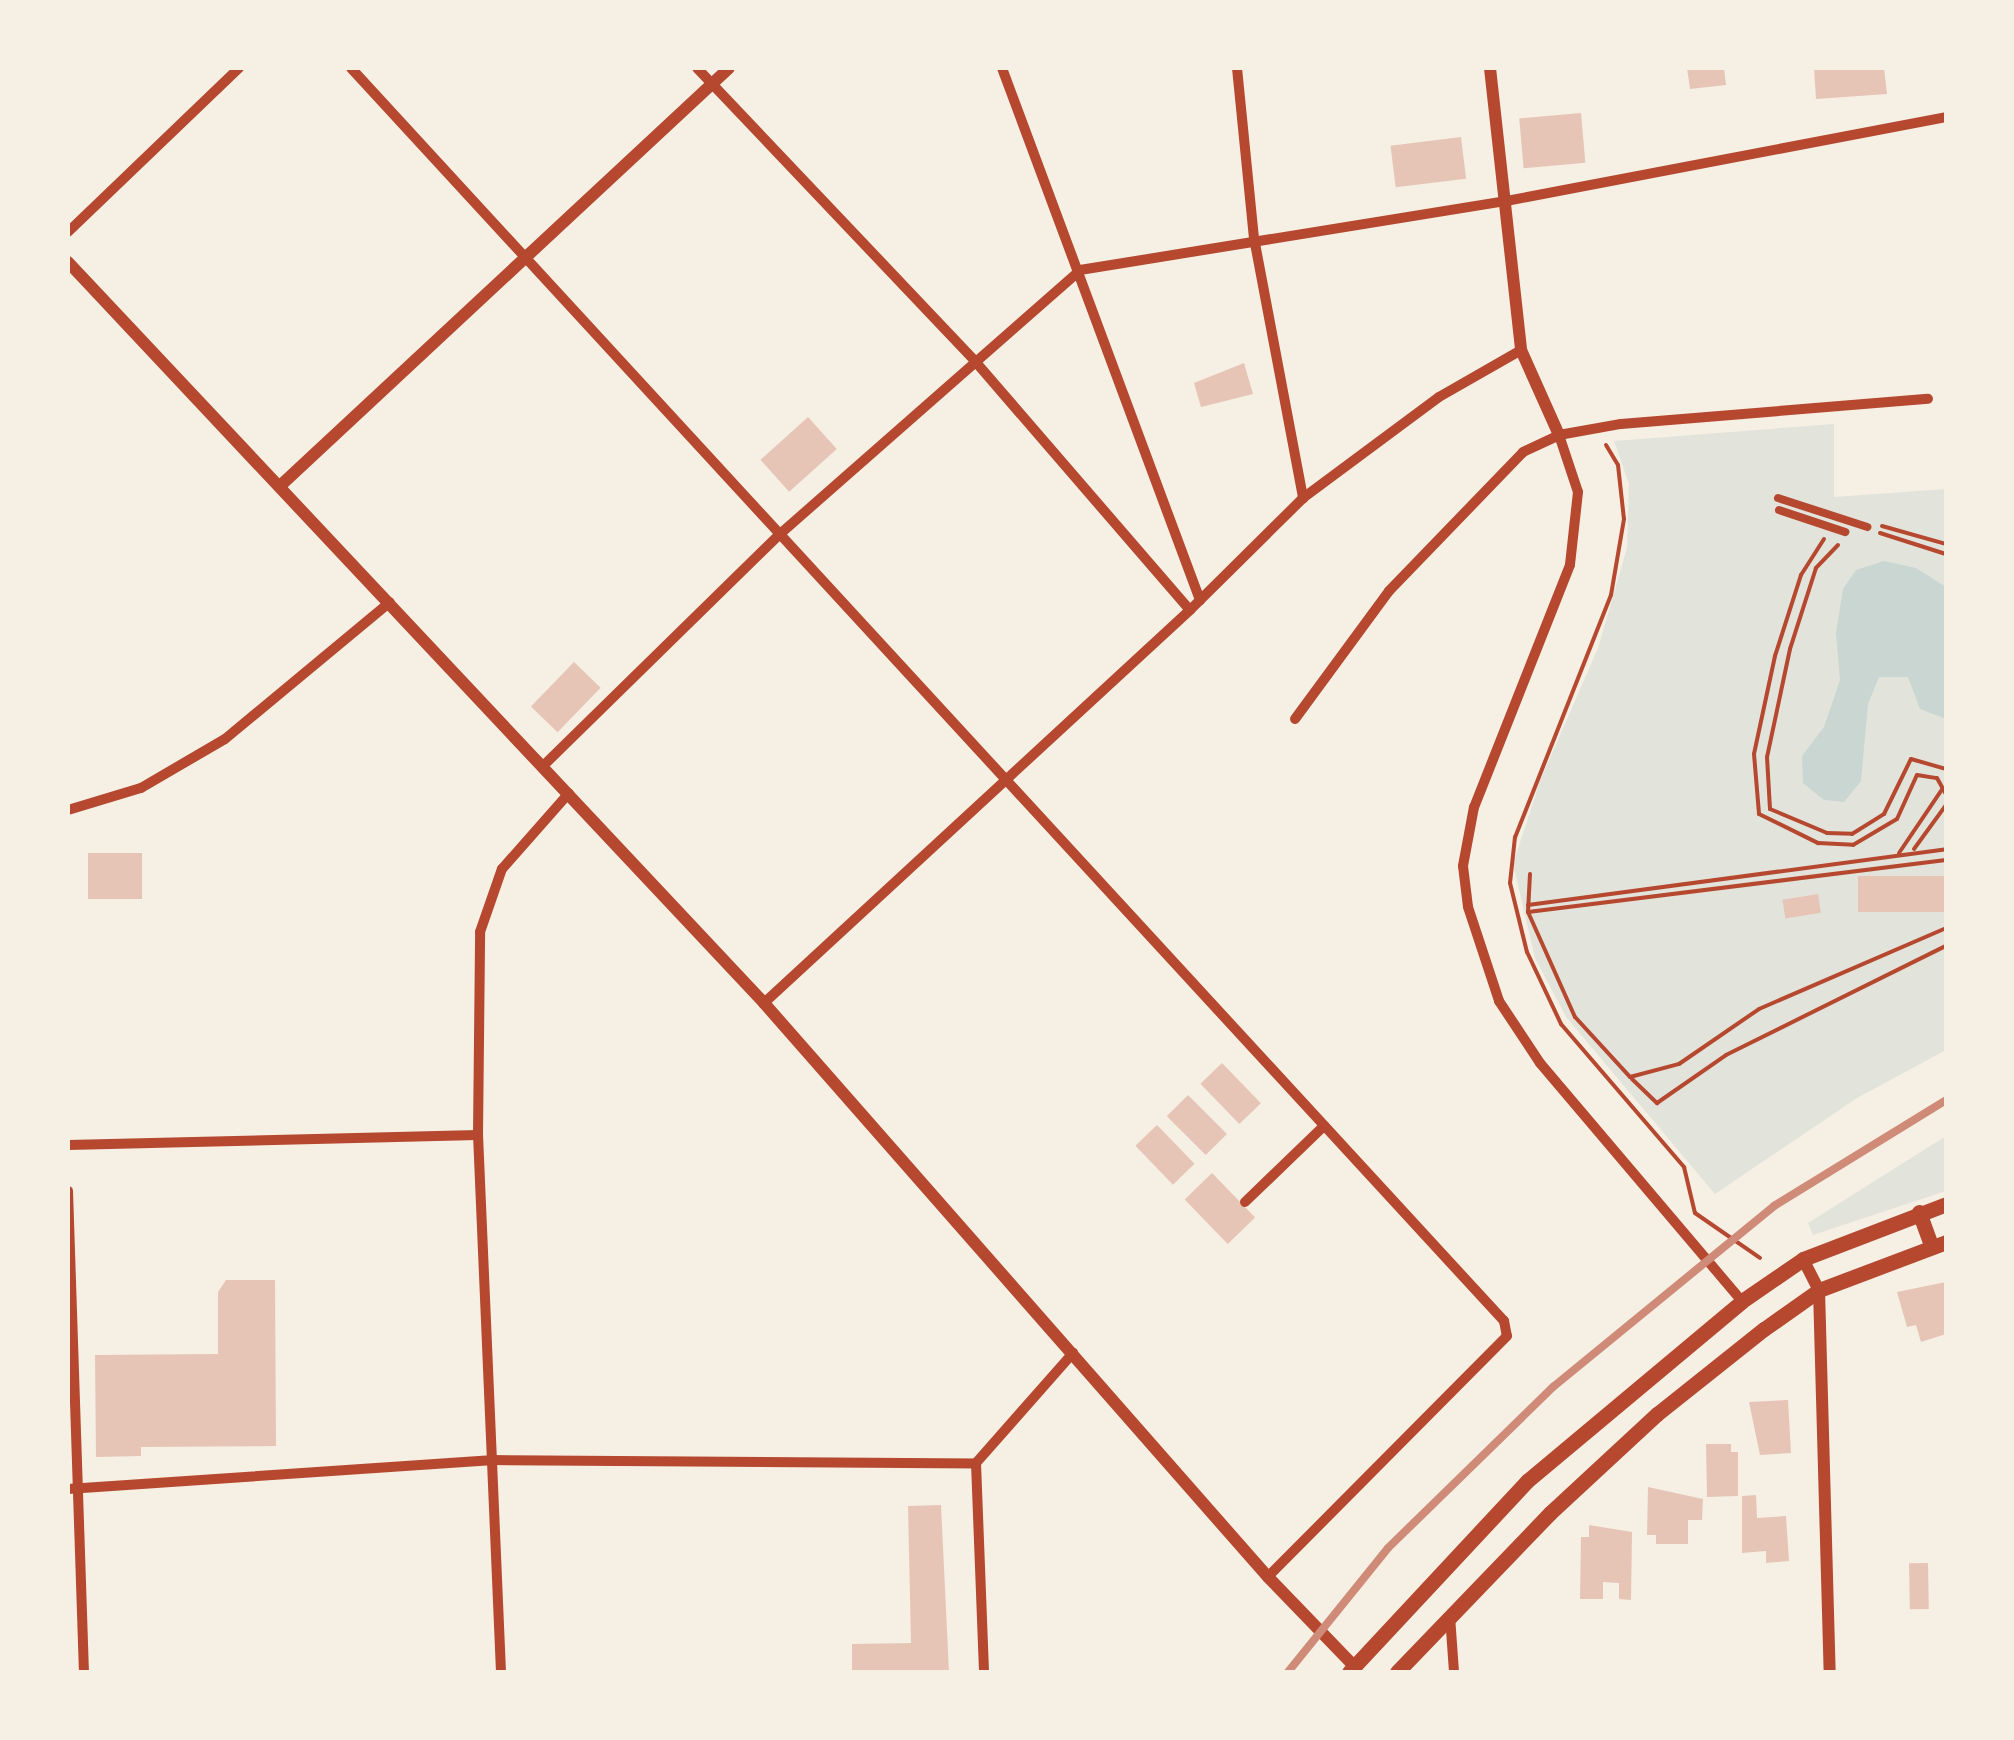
<!DOCTYPE html>
<html>
<head>
<meta charset="utf-8">
<style>
  body { margin:0 }
  #map { position:relative; width:2014px; height:1740px; overflow:hidden; background:#f6efe4; font-family:"Public Sans",sans-serif }
  div>[style] { position:absolute }
  .green>* { inset:0; background:#e2e4dc }
  .water>* { inset:0; background:#c9d6d2 }
  .building>* { inset:0; background:#e6c5b7; transform-origin:0 0 }
  .path>* { height:4px; margin:-2px; padding:0 2px; transform-origin:2px; border-radius:2px; background:#b5482f }
  .pedestrian>* { height:8px; margin:-4px; padding:0 4px; transform-origin:4px; border-radius:4px; background:#b5482f }
  .minor>* { height:10px; margin:-5px; padding:0 5px; transform-origin:5px; border-radius:5px; background:#b5482f }
  .tertiary>* { height:12px; margin:-6px; padding:0 6px; transform-origin:6px; border-radius:6px; background:#b5482f }
  .primary>* { height:15px; margin:-7.5px; padding:0 7.5px; transform-origin:7.5px; border-radius:7.5px; background:#b5482f }
  .rail>* { height:8px; margin:-4px; padding:0 4px; transform-origin:4px; border-radius:4px; background:#cf8b77 }
  span { translate:-50% -50%; white-space:nowrap; text-align:center; line-height:1.15; -webkit-text-stroke:10px #f6efe4; paint-order:stroke }
  .frame { position:absolute; inset:0; border:70px solid #f6efe4; pointer-events:none }
</style>
</head>
<body>
<div id="map">
  <div class="green">
    <i style="clip-path:polygon(1834px 424px,1834px 497px,1946px 489px,1946px 1050px,1857px 1098px,1715px 1194px,1566px 1017px,1535px 958px,1513px 864px,1540px 781px,1598px 648px,1627px 548px,1629px 484px,1614px 441px)"></i>
    <i style="clip-path:polygon(1946px 1136px,1946px 1191px,1813px 1235px,1808px 1223px)"></i>
  </div>
  <div class="water">
    <i style="clip-path:polygon(1884px 561px,1916px 568px,1946px 587px,1946px 719px,1920px 709px,1908px 677px,1879px 677px,1868px 704px,1861px 781px,1844px 802px,1824px 800px,1803px 783px,1802px 756px,1824px 727px,1840px 680px,1836px 633px,1843px 589px,1856px 570px)"></i>
  </div>
  <div class="building">
    <i style="clip-path:polygon(1687px 68px,1724px 68px,1726px 85px,1690px 89px)"></i>
    <i style="clip-path:polygon(1814px 68px,1884px 68px,1887px 94px,1816px 99px)"></i>
    <i style="left:1581px;top:113px;width:50px;height:62px;rotate:85deg"></i>
    <i style="left:1461px;top:137px;width:42px;height:71px;rotate:83deg"></i>
    <i style="clip-path:polygon(1244px 363px,1253px 394px,1201px 407px,1194px 383px)"></i>
    <i style="left:808px;top:417px;width:43px;height:64px;rotate:48deg"></i>
    <i style="left:574px;top:662px;width:37px;height:62px;rotate:44deg"></i>
    <i style="left:88px;top:853px;width:54px;height:46px"></i>
    <i style="left:1946px;top:876px;width:36px;height:88px;rotate:90deg"></i>
    <i style="left:1818px;top:894px;width:19px;height:36px;rotate:81deg"></i>
    <i style="left:1222px;top:1063px;width:56px;height:30px;rotate:46deg"></i>
    <i style="left:1188px;top:1095px;width:55px;height:30px;rotate:45deg"></i>
    <i style="left:1157px;top:1125px;width:54px;height:30px;rotate:46deg"></i>
    <i style="left:1212px;top:1173px;width:62px;height:38px;rotate:46deg"></i>
    <i style="clip-path:polygon(226px 1280px,275px 1280px,276px 1446px,141px 1447px,141px 1456px,96px 1457px,95px 1355px,218px 1354px,218px 1292px)"></i>
    <i style="clip-path:polygon(1946px 1282px,1946px 1334px,1921px 1342px,1916px 1325px,1907px 1327px,1897px 1292px)"></i>
    <i style="clip-path:polygon(1788px 1400px,1791px 1453px,1760px 1455px,1749px 1402px)"></i>
    <i style="clip-path:polygon(1706px 1444px,1731px 1444px,1731px 1452px,1738px 1452px,1738px 1496px,1707px 1497px)"></i>
    <i style="clip-path:polygon(1648px 1487px,1703px 1499px,1702px 1520px,1688px 1520px,1688px 1544px,1656px 1544px,1656px 1535px,1647px 1535px)"></i>
    <i style="clip-path:polygon(1756px 1495px,1757px 1518px,1786px 1516px,1789px 1561px,1766px 1563px,1766px 1551px,1742px 1553px,1742px 1496px)"></i>
    <i style="clip-path:polygon(941px 1505px,949px 1672px,852px 1672px,852px 1644px,911px 1643px,908px 1506px)"></i>
    <i style="clip-path:polygon(1589px 1525px,1632px 1532px,1631px 1600px,1619px 1599px,1619px 1583px,1603px 1582px,1603px 1599px,1580px 1599px,1581px 1537px,1589px 1537px)"></i>
    <i style="left:1928px;top:1563px;width:46px;height:19px;rotate:89deg"></i>
  </div>
  <div class="path">
    <i style="left:1606px;top:445px;width:23px;rotate:59deg"></i>
    <i style="left:1618px;top:465px;width:54px;rotate:83.7deg"></i>
    <i style="left:1624px;top:519px;width:77px;rotate:99.7deg"></i>
    <i style="left:1611px;top:595px;width:260px;rotate:111.6deg"></i>
    <i style="left:1515px;top:837px;width:46px;rotate:96.2deg"></i>
    <i style="left:1510px;top:883px;width:71px;rotate:76.2deg"></i>
    <i style="left:1527px;top:952px;width:80px;rotate:64.7deg"></i>
    <i style="left:1561px;top:1024px;width:189px;rotate:49.3deg"></i>
    <i style="left:1684px;top:1167px;width:47px;rotate:76.6deg"></i>
    <i style="left:1695px;top:1213px;width:79px;rotate:34.7deg"></i>
    <i style="left:1882px;top:526px;width:66px;rotate:15.7deg"></i>
    <i style="left:1880px;top:533px;width:69px;rotate:17.7deg"></i>
    <i style="left:1824px;top:539px;width:43px;rotate:122.6deg"></i>
    <i style="left:1801px;top:575px;width:85px;rotate:107.8deg"></i>
    <i style="left:1775px;top:656px;width:100px;rotate:102.1deg"></i>
    <i style="left:1754px;top:754px;width:60px;rotate:85.2deg"></i>
    <i style="left:1759px;top:814px;width:66px;rotate:26.2deg"></i>
    <i style="left:1818px;top:843px;width:35px;rotate:3deg"></i>
    <i style="left:1853px;top:845px;width:51px;rotate:-30.6deg"></i>
    <i style="left:1897px;top:819px;width:48px;rotate:-65.6deg"></i>
    <i style="left:1917px;top:775px;width:20px;rotate:9deg"></i>
    <i style="left:1937px;top:778px;width:18px;rotate:61deg"></i>
    <i style="left:1838px;top:545px;width:32px;rotate:134deg"></i>
    <i style="left:1816px;top:568px;width:85px;rotate:107.8deg"></i>
    <i style="left:1790px;top:649px;width:110px;rotate:102deg"></i>
    <i style="left:1767px;top:757px;width:52px;rotate:86.7deg"></i>
    <i style="left:1770px;top:809px;width:62px;rotate:22.8deg"></i>
    <i style="left:1827px;top:833px;width:25px;rotate:2deg"></i>
    <i style="left:1852px;top:834px;width:38px;rotate:-32deg"></i>
    <i style="left:1884px;top:814px;width:61px;rotate:-63.9deg"></i>
    <i style="left:1911px;top:759px;width:36px;rotate:16deg"></i>
    <i style="left:1914px;top:849px;width:54px;rotate:-54deg"></i>
    <i style="left:1899px;top:853px;width:78px;rotate:-55.9deg"></i>
    <i style="left:1530px;top:874px;width:38px;rotate:93deg"></i>
    <i style="left:1528px;top:912px;width:421px;rotate:-7.1deg"></i>
    <i style="left:1528px;top:905px;width:422px;rotate:-7.6deg"></i>
    <i style="left:1528px;top:912px;width:115px;rotate:65.9deg"></i>
    <i style="left:1575px;top:1017px;width:81px;rotate:47.5deg"></i>
    <i style="left:1630px;top:1077px;width:51px;rotate:-14.9deg"></i>
    <i style="left:1679px;top:1064px;width:97px;rotate:-34.5deg"></i>
    <i style="left:1759px;top:1009px;width:204px;rotate:-23.4deg"></i>
    <i style="left:1632px;top:1079px;width:35px;rotate:44deg"></i>
    <i style="left:1657px;top:1103px;width:84px;rotate:-34.8deg"></i>
    <i style="left:1726px;top:1055px;width:246px;rotate:-26.4deg"></i>
  </div>
  <div class="pedestrian">
    <i style="left:1778px;top:498px;width:94px;rotate:18deg"></i>
    <i style="left:1779px;top:510px;width:70px;rotate:18.4deg"></i>
  </div>
  <div class="minor">
    <i style="left:351px;top:68px;width:1703px;rotate:47.38deg"></i>
    <i style="left:1504px;top:1321px;width:15px;rotate:79deg"></i>
    <i style="left:1507px;top:1336px;width:339px;rotate:134.8deg"></i>
    <i style="left:697px;top:68px;width:402px;rotate:46.5deg"></i>
    <i style="left:974px;top:360px;width:330px;rotate:49.2deg"></i>
    <i style="left:1002px;top:68px;width:568px;rotate:69.59deg"></i>
    <i style="left:1237px;top:68px;width:171px;rotate:84.3deg"></i>
    <i style="left:1254px;top:238px;width:265px;rotate:79.3deg"></i>
    <i style="left:68px;top:232px;width:237px;rotate:-43.8deg"></i>
    <i style="left:1559px;top:435px;width:60px;rotate:71.6deg"></i>
    <i style="left:1578px;top:492px;width:73px;rotate:96.3deg"></i>
    <i style="left:1570px;top:565px;width:260px;rotate:111.6deg"></i>
    <i style="left:1474px;top:807px;width:60px;rotate:100.6deg"></i>
    <i style="left:1463px;top:866px;width:41px;rotate:83deg"></i>
    <i style="left:1468px;top:907px;width:99px;rotate:71.7deg"></i>
    <i style="left:1499px;top:1001px;width:74px;rotate:56.5deg"></i>
    <i style="left:1540px;top:1063px;width:312px;rotate:49.7deg"></i>
    <i style="left:1295px;top:719px;width:159px;rotate:-53.7deg"></i>
    <i style="left:1389px;top:591px;width:193px;rotate:-46deg"></i>
    <i style="left:1523px;top:452px;width:40px;rotate:-25deg"></i>
    <i style="left:1559px;top:435px;width:63px;rotate:-10.1deg"></i>
    <i style="left:1621px;top:424px;width:308px;rotate:-4.7deg"></i>
    <i style="left:545px;top:764px;width:329px;rotate:-44.4deg"></i>
    <i style="left:780px;top:534px;width:400px;rotate:-41.3deg"></i>
    <i style="left:1080px;top:270px;width:426px;rotate:-9.2deg"></i>
    <i style="left:1501px;top:202px;width:453px;rotate:-10.8deg"></i>
    <i style="left:68px;top:810px;width:76px;rotate:-16.8deg"></i>
    <i style="left:141px;top:788px;width:97px;rotate:-30.3deg"></i>
    <i style="left:225px;top:739px;width:214px;rotate:-39.7deg"></i>
    <i style="left:764px;top:1003px;width:580px;rotate:-42.69deg"></i>
    <i style="left:1190px;top:610px;width:159px;rotate:-44.7deg"></i>
    <i style="left:1303px;top:498px;width:169px;rotate:-36.6deg"></i>
    <i style="left:1439px;top:397px;width:95px;rotate:-29.8deg"></i>
    <i style="left:68px;top:1145px;width:410px;rotate:-1.4deg"></i>
    <i style="left:68px;top:1191px;width:481px;rotate:88.1deg"></i>
    <i style="left:1245px;top:1202px;width:110px;rotate:-43.9deg"></i>
    <i style="left:976px;top:1463px;width:209px;rotate:87.8deg"></i>
    <i style="left:68px;top:1489px;width:423px;rotate:-3.9deg"></i>
    <i style="left:490px;top:1460px;width:486px;rotate:0.4deg"></i>
    <i style="left:976px;top:1463px;width:147px;rotate:-48.6deg"></i>
    <i style="left:1450px;top:1616px;width:56px;rotate:85.9deg"></i>
    <i style="left:501px;top:1672px;width:537px;rotate:-92.45deg"></i>
    <i style="left:478px;top:1135px;width:203px;rotate:-89.4deg"></i>
    <i style="left:480px;top:932px;width:67px;rotate:-70.8deg"></i>
    <i style="left:502px;top:869px;width:101px;rotate:-48.6deg"></i>
  </div>
  <div class="tertiary">
    <i style="left:1490px;top:68px;width:284px;rotate:83.7deg"></i>
    <i style="left:1521px;top:350px;width:93px;rotate:65.9deg"></i>
    <i style="left:68px;top:262px;width:1017px;rotate:46.79deg"></i>
    <i style="left:764px;top:1003px;width:764px;rotate:48.72deg"></i>
    <i style="left:1268px;top:1577px;width:124px;rotate:46deg"></i>
    <i style="left:280px;top:486px;width:613px;rotate:-42.95deg"></i>
    <i style="left:1803px;top:1259px;width:35px;rotate:63deg"></i>
    <i style="left:1819px;top:1290px;width:382px;rotate:88.4deg"></i>
  </div>
  <div class="primary">
    <i style="left:1919px;top:1212px;width:37px;rotate:70deg"></i>
    <i style="left:1349px;top:1672px;width:261px;rotate:-47deg"></i>
    <i style="left:1527px;top:1481px;width:280px;rotate:-39.9deg"></i>
    <i style="left:1742px;top:1301px;width:74px;rotate:-34.5deg"></i>
    <i style="left:1803px;top:1259px;width:153px;rotate:-21deg"></i>
    <i style="left:1397px;top:1672px;width:221px;rotate:-46.1deg"></i>
    <i style="left:1550px;top:1513px;width:146px;rotate:-42.8deg"></i>
    <i style="left:1657px;top:1414px;width:137px;rotate:-38.5deg"></i>
    <i style="left:1764px;top:1329px;width:67px;rotate:-35.3deg"></i>
    <i style="left:1819px;top:1290px;width:136px;rotate:-20.7deg"></i>
  </div>
  <div class="rail">
    <i style="left:1288px;top:1672px;width:159px;rotate:-51.1deg"></i>
    <i style="left:1388px;top:1548px;width:231px;rotate:-44.3deg"></i>
    <i style="left:1553px;top:1387px;width:286px;rotate:-39.3deg"></i>
    <i style="left:1774px;top:1206px;width:202px;rotate:-31.6deg"></i>
  </div>
  <div class="frame"></div>
</div>
</body>
</html>
